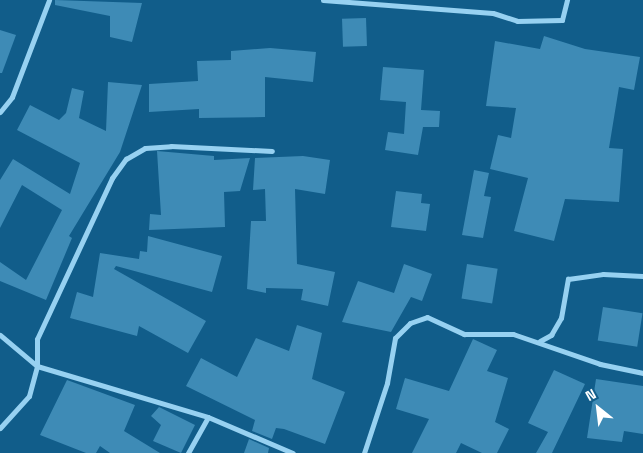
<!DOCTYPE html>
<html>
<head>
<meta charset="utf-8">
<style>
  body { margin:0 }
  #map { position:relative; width:643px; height:453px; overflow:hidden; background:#115d8a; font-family:"Space Grotesk",sans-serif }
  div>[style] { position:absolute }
  .building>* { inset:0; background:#3e8bb6; transform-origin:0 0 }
  .street>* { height:5px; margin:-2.5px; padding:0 2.5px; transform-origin:2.5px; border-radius:2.5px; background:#97d1f1 }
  span { translate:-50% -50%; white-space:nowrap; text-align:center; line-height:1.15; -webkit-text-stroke:5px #115d8a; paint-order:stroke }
  .north { position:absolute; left:573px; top:383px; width:50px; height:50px; -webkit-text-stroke:4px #115d8a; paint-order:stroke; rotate:331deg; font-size:14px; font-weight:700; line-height:20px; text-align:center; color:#fff }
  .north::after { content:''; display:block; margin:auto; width:18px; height:22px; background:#fff; clip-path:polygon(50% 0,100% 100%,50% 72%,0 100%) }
</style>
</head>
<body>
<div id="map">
  <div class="building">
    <i style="clip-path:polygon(55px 0,142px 3px,132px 42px,110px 37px,110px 16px,55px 5px)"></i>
    <i style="left:366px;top:18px;width:28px;height:24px;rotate:88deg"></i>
    <i style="clip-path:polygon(0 30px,16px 35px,2px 73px,0 73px)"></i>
    <i style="clip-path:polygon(544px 36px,585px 49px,640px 57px,634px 90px,619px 87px,609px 148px,623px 149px,619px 202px,565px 199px,554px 241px,514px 231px,528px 178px,490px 169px,498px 135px,511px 138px,516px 108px,486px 106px,495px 41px,540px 49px)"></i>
    <i style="clip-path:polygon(270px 48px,316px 52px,313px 82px,265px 77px,265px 117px,199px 118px,199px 109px,149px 112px,149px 84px,198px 81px,197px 61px,231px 60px,231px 51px)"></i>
    <i style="clip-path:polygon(383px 67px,424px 70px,421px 110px,440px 111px,439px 127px,423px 127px,418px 155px,385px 150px,388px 132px,404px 134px,406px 102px,380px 100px)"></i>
    <i style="clip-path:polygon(108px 82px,142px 85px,120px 152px,69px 236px,72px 238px,46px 300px,0 281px,0 262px,26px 280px,62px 210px,22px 185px,0 228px,0 180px,13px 159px,70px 194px,80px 163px,17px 130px,30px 105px,59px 120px,66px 113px,72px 88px,84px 91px,79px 118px,106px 131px)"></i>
    <i style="clip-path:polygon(157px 151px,214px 156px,214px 160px,250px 158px,240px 191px,224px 192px,225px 227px,149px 230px,150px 214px,161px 215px)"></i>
    <i style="clip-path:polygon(303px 156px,330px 160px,325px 194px,295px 189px,297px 264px,335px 272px,328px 306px,301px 300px,303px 289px,266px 288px,266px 293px,247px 289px,251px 221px,266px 221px,265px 189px,253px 190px,255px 158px)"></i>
    <i style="clip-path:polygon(474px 170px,489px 173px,484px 196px,491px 197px,483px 238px,462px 235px)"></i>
    <i style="clip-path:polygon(396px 191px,422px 194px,421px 203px,430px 204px,426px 231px,391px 227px)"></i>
    <i style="clip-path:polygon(148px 236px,222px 256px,212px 292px,116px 266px,114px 269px,206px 321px,188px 353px,139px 326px,137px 336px,70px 318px,77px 292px,93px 297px,100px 253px,139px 259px,140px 251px,147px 252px)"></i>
    <i style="clip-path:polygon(404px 264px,432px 274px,422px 301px,411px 297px,391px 332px,342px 322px,358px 281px,394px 293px)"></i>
    <i style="left:467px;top:264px;width:31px;height:35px;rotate:9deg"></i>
    <i style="left:603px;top:307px;width:40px;height:34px;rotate:9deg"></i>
    <i style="clip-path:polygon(297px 325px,322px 333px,312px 379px,345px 392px,325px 444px,284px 429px,276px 428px,272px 439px,252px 431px,255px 420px,186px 386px,201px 358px,237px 377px,256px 338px,289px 351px)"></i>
    <i style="clip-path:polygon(473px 339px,497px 350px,487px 371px,508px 378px,495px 422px,509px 429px,497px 453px,482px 453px,461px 443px,456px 453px,412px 453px,429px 419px,396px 409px,405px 378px,449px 391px)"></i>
    <i style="clip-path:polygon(554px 370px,585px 384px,552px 453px,536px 453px,548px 432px,528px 423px)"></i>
    <i style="clip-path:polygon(596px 379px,643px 386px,643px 434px,624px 431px,622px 442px,587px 438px)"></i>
    <i style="clip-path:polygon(67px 380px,135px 405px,124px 431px,160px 453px,110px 453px,100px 446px,96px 453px,86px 453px,40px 435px)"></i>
    <i style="clip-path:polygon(159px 407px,195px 425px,181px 453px,153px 441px,161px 425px,151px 416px)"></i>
    <i style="clip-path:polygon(249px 439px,269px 448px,268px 453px,244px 453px)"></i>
  </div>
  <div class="street">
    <i style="left:323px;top:0;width:170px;rotate:4.4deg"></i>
    <i style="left:493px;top:13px;width:25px;rotate:18deg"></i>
    <i style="left:517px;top:21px;width:45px;rotate:-1.3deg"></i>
    <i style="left:562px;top:20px;width:21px;rotate:-76deg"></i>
    <i style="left:0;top:112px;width:19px;rotate:-51deg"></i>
    <i style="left:12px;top:97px;width:104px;rotate:-69.1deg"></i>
    <i style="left:0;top:335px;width:48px;rotate:40deg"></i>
    <i style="left:37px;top:366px;width:178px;rotate:16.6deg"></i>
    <i style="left:208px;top:417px;width:92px;rotate:23deg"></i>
    <i style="left:540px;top:341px;width:13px;rotate:-29deg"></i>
    <i style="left:551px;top:335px;width:20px;rotate:-60deg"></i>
    <i style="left:561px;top:318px;width:40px;rotate:-80deg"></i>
    <i style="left:568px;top:279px;width:35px;rotate:-8deg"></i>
    <i style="left:603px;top:274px;width:40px;rotate:2.9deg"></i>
    <i style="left:0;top:428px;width:43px;rotate:-47.8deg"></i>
    <i style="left:29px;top:396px;width:31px;rotate:-75deg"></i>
    <i style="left:37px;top:366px;width:27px;rotate:-90deg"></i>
    <i style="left:37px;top:339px;width:178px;rotate:-65deg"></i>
    <i style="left:112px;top:178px;width:24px;rotate:-54deg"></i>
    <i style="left:126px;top:159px;width:22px;rotate:-30deg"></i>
    <i style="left:145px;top:148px;width:26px;rotate:-4deg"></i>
    <i style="left:171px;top:146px;width:101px;rotate:2.8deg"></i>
    <i style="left:188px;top:453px;width:41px;rotate:-60.9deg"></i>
    <i style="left:364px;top:453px;width:74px;rotate:-71.8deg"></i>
    <i style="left:387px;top:383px;width:46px;rotate:-79.9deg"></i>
    <i style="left:395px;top:338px;width:21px;rotate:-45deg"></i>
    <i style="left:410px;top:323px;width:18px;rotate:-19deg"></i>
    <i style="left:427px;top:317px;width:41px;rotate:24.7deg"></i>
    <i style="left:464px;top:334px;width:49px"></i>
    <i style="left:513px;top:334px;width:92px;rotate:19deg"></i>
    <i style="left:600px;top:364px;width:44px;rotate:11.8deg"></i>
  </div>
  <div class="north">N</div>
</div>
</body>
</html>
